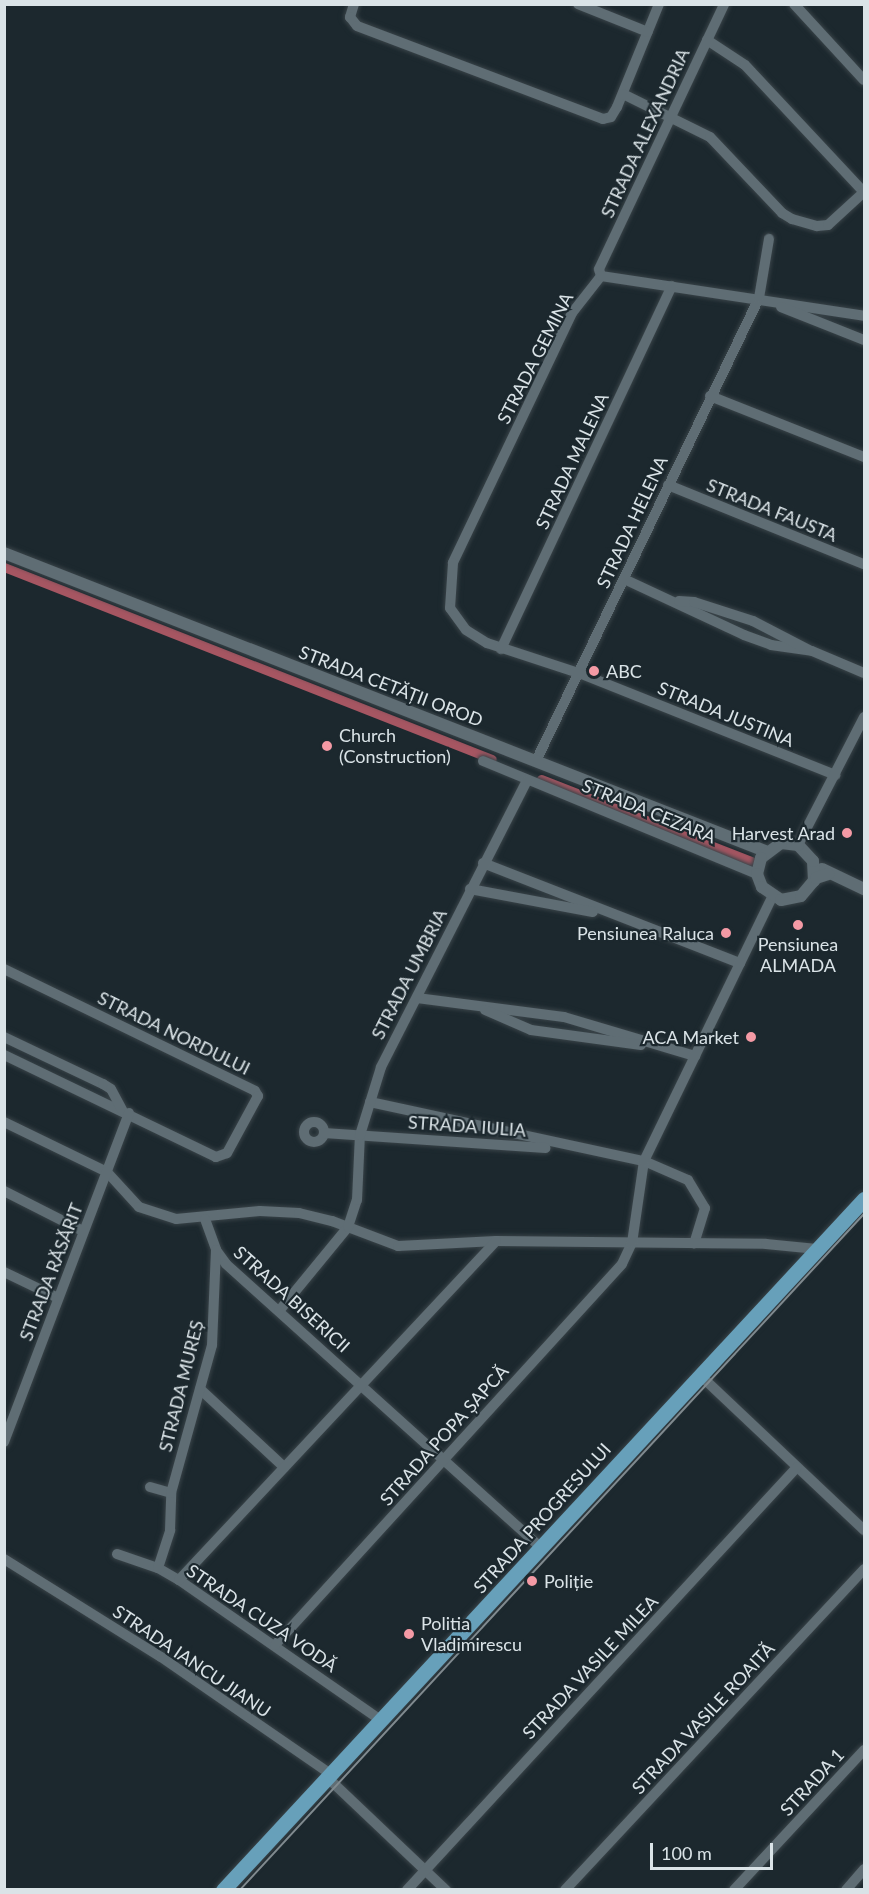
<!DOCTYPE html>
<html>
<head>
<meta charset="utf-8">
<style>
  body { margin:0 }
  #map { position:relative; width:869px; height:1894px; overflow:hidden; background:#1c282e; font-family:Lato,sans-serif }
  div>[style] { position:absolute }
  .canal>* { height:9px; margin:-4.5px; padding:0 4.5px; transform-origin:4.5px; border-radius:4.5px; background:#a65662 }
  .roads { filter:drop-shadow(0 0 2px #394348) drop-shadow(0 0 2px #394348) }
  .minor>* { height:10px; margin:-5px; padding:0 5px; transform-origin:5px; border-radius:5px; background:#5f6d74 }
  .minor>.ring { margin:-5px; padding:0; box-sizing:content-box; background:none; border:10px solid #5f6d74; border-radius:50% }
  .tertiary>* { height:12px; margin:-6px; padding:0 6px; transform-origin:6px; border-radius:6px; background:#5f6d74 }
  .primary>* { height:15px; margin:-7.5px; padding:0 7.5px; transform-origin:7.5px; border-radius:7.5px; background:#67a0ba }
  .tram>* { height:1.5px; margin:-0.75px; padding:0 0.75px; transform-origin:0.75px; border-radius:0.75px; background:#808a8f }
  .dots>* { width:16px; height:16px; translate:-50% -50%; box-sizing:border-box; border:3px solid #1c282e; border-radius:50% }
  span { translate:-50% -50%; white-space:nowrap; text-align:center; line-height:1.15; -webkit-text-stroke:4.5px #1c282e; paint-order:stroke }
  .street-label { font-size:18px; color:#dae3e7 }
  .poi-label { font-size:18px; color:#dae3e7 }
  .left { translate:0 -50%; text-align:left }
  .right { translate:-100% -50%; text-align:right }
  .frame { position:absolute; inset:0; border:6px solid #dae3e7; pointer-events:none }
  .scale { position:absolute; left:650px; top:1843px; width:123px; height:27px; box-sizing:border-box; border:3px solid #dae3e7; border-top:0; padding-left:8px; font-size:18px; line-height:21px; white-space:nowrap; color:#dae3e7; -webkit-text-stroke:4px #1c282e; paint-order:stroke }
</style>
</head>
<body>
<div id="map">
  <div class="canal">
    <i style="left:4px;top:567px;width:524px;rotate:21.48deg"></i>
    <i style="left:541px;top:779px;width:229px;rotate:21.3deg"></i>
  </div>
  <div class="roads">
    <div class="minor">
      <i style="left:354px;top:4px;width:14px;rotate:107deg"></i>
      <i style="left:350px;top:17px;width:11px;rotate:52deg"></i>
      <i style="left:357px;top:26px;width:263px;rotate:20.7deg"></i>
      <i style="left:603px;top:119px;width:8px;rotate:-14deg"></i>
      <i style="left:611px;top:117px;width:12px;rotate:-59deg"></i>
      <i style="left:617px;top:107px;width:111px;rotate:-67.8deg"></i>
      <i style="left:578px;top:4px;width:75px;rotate:21.8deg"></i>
      <i style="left:794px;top:4px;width:103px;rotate:47.4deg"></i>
      <i style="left:707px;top:40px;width:45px;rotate:33.3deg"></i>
      <i style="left:745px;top:65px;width:174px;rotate:46.9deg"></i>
      <i style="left:623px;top:94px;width:97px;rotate:26.3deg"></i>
      <i style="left:710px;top:137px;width:105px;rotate:46.5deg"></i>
      <i style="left:782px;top:213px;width:12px;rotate:31deg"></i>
      <i style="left:792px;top:219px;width:26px;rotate:16deg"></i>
      <i style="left:817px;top:226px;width:11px;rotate:-5deg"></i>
      <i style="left:828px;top:225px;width:49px;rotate:-42.5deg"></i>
      <i style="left:601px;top:276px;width:47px;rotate:128.1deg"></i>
      <i style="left:572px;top:313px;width:277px;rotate:115.5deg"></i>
      <i style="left:453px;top:563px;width:45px;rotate:93.8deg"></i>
      <i style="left:450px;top:608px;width:27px;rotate:54deg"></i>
      <i style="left:466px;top:630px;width:25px;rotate:32deg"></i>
      <i style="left:487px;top:643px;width:97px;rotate:18.1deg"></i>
      <i style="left:579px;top:673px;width:276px;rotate:21.7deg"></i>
      <i style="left:601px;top:276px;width:7px;rotate:-106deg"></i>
      <i style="left:599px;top:269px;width:293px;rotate:-64.7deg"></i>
      <i style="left:601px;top:276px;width:266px;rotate:8.6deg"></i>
      <i style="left:781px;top:307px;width:89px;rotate:21.7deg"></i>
      <i style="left:710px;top:396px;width:166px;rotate:21.6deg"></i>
      <i style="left:668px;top:485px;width:211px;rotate:22deg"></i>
      <i style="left:624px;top:579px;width:132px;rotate:25deg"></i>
      <i style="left:744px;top:635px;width:29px;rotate:20deg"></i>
      <i style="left:771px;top:645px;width:41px;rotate:8.3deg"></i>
      <i style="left:812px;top:651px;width:56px;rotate:22.9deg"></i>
      <i style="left:679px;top:601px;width:15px;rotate:4deg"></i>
      <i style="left:694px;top:602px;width:62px;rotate:17.9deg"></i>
      <i style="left:753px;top:621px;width:63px;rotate:27.4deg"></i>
      <i style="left:501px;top:649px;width:401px;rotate:-64.8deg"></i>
      <i style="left:483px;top:761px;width:296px;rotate:22.4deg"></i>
      <i style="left:536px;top:761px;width:514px;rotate:-64.28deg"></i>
      <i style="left:759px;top:298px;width:60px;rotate:-80.4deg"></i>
      <i style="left:798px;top:845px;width:144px;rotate:-62.7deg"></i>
      <i style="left:483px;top:863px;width:276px;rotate:21.3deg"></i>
      <i style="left:470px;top:889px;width:125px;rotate:10.6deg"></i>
      <i style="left:4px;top:969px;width:279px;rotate:25.9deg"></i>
      <i style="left:255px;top:1091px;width:6px;rotate:59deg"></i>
      <i style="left:258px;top:1096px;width:65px;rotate:118.5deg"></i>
      <i style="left:227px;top:1153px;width:12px;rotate:160deg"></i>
      <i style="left:216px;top:1157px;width:235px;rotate:-154.3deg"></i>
      <i style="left:417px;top:998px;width:148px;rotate:7.4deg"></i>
      <i style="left:564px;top:1017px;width:137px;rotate:16.6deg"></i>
      <i style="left:485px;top:1010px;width:50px;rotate:23.5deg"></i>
      <i style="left:531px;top:1030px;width:111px;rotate:7.8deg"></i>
      <i style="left:4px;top:1037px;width:110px;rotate:25.4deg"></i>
      <i style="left:103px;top:1084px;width:9px;rotate:32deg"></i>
      <i style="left:111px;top:1089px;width:24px;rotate:62deg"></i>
      <i style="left:370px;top:1102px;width:280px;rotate:12.2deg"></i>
      <i style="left:644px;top:1161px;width:48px;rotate:23.4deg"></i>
      <i style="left:688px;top:1180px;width:33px;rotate:59deg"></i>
      <i style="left:705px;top:1208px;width:37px;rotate:107deg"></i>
      <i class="ring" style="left:304px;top:1122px;width:10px;height:10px"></i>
      <i style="left:4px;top:1122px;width:114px;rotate:25.9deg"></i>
      <i style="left:107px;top:1172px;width:47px;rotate:47.6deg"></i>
      <i style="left:139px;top:1207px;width:39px;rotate:18deg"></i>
      <i style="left:176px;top:1219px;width:84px;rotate:-5.4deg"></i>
      <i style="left:260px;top:1211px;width:39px;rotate:3deg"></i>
      <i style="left:299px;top:1213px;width:34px;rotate:14deg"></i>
      <i style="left:332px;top:1221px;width:71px;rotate:20.7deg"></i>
      <i style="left:398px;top:1246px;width:98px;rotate:-2.9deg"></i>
      <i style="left:496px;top:1241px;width:270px;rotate:0.6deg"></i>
      <i style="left:766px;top:1244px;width:51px;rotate:5.6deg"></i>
      <i style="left:324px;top:1133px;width:222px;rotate:3.9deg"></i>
      <i style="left:4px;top:1191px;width:89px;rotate:26.9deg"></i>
      <i style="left:205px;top:1219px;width:33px;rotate:70deg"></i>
      <i style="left:216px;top:1250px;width:17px;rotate:54deg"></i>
      <i style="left:226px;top:1264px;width:424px;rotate:42deg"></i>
      <i style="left:4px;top:1272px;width:60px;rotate:25.7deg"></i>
      <i style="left:279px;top:1311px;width:109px;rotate:-50.6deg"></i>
      <i style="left:348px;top:1227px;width:28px;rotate:-72deg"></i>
      <i style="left:357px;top:1200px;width:65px;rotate:-87.4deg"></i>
      <i style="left:360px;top:1135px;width:71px;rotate:-72.8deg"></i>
      <i style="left:381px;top:1067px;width:322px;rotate:-63deg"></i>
      <i style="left:700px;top:1375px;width:226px;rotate:43.4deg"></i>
      <i style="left:200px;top:1389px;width:115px;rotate:42.9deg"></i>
      <i style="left:4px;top:1442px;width:352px;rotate:-69.2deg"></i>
      <i style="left:150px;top:1487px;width:22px;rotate:16deg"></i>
      <i style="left:117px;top:1554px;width:43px;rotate:18.9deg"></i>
      <i style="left:158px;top:1568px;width:24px;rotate:30deg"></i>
      <i style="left:179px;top:1580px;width:247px;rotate:34.8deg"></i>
      <i style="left:4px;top:1559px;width:185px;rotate:32deg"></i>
      <i style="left:161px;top:1657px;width:208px;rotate:34.6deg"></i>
      <i style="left:158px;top:1568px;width:40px;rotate:-72deg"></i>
      <i style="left:170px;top:1530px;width:37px;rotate:-88deg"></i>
      <i style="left:171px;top:1493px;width:154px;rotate:-74.5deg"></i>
      <i style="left:212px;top:1345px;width:95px;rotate:-87.6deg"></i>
      <i style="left:179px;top:1580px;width:464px;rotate:-46.9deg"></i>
      <i style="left:275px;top:1645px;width:515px;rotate:-47.67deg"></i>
      <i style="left:622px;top:1264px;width:23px;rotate:-65deg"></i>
      <i style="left:632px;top:1243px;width:83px;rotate:-81.7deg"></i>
      <i style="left:644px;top:1161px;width:293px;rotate:-64.1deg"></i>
      <i style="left:329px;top:1779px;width:161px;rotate:43.5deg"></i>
      <i style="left:407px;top:1890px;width:575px;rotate:-47.32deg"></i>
      <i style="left:565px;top:1890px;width:439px;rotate:-47deg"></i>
      <i style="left:734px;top:1890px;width:191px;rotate:-47.1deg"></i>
      <i style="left:846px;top:1890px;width:28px;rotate:-49deg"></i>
    </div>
    <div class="tertiary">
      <i style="left:4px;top:553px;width:817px;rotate:21.38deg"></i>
      <i style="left:822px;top:869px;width:47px;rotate:25.5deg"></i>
      <i style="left:814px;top:881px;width:20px;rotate:-93deg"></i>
      <i style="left:813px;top:861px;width:22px;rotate:-133deg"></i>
      <i style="left:798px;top:845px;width:17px;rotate:-173deg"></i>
      <i style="left:781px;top:843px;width:25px;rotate:143deg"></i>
      <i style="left:761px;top:858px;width:16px;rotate:104deg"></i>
      <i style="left:757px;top:874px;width:14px;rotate:69deg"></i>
      <i style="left:762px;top:887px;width:23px;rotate:34deg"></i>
      <i style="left:781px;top:900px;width:20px;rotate:-11deg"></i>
      <i style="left:801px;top:896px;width:23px;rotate:-50deg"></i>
      <i style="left:816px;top:878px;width:13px;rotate:-18deg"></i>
    </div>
    <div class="primary">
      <i style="left:223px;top:1890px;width:943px;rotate:-47.15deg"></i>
    </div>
  </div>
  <div class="tram">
    <i style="left:240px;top:1890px;width:920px;rotate:-47.29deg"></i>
  </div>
  <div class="dots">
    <i style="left:594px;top:671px;background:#f49aa5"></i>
    <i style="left:327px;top:746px;background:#f49aa5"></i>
    <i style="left:847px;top:833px;background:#f49aa5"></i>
    <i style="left:798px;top:925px;background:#f49aa5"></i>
    <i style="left:726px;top:933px;background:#f49aa5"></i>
    <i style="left:751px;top:1037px;background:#f49aa5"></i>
    <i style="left:532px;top:1581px;background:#f49aa5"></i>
    <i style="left:409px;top:1634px;background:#f49aa5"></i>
  </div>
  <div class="street-label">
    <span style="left:645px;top:133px;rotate:-65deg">STRADA ALEXANDRIA</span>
    <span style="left:535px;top:358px;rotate:-63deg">STRADA GEMINA</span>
    <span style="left:572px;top:461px;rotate:-65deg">STRADA MALENA</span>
    <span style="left:772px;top:510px;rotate:22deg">STRADA FAUSTA</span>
    <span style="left:632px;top:522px;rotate:-65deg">STRADA HELENA</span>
    <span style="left:391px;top:686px;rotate:21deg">STRADA CETĂȚII OROD</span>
    <span style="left:726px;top:714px;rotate:22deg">STRADA JUSTINA</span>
    <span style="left:649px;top:811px;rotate:22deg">STRADA CEZARA</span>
    <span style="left:409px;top:974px;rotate:-63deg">STRADA UMBRIA</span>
    <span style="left:174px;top:1033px;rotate:26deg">STRADA NORDULUI</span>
    <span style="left:467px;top:1126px;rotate:4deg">STRADA IULIA</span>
    <span style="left:51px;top:1272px;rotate:-69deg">STRADA RĂSĂRIT</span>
    <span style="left:292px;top:1299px;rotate:42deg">STRADA BISERICII</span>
    <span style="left:181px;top:1386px;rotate:-76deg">STRADA MUREȘ</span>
    <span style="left:444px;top:1435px;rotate:-48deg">STRADA POPA ȘAPCĂ</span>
    <span style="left:542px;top:1518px;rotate:-48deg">STRADA PROGRESULUI</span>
    <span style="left:262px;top:1618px;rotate:34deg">STRADA CUZA VODĂ</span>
    <span style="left:192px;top:1661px;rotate:34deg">STRADA IANCU JIANU</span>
    <span style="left:590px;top:1667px;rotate:-47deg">STRADA VASILE MILEA</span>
    <span style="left:703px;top:1718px;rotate:-47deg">STRADA VASILE ROAITĂ</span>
    <span style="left:812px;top:1782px;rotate:-47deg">STRADA 1</span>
  </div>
  <div class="poi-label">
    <span class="left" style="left:606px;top:671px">ABC</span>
    <span class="left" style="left:339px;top:746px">Church<br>(Construction)</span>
    <span class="right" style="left:835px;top:833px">Harvest Arad</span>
    <span class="right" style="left:714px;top:933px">Pensiunea Raluca</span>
    <span style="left:798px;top:955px">Pensiunea<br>ALMADA</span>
    <span class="right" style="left:739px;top:1037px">ACA Market</span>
    <span class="left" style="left:544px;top:1581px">Poliție</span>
    <span class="left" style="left:421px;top:1634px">Politia<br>Vladimirescu</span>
  </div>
  <div class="frame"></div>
  <div class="scale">100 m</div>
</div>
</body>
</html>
